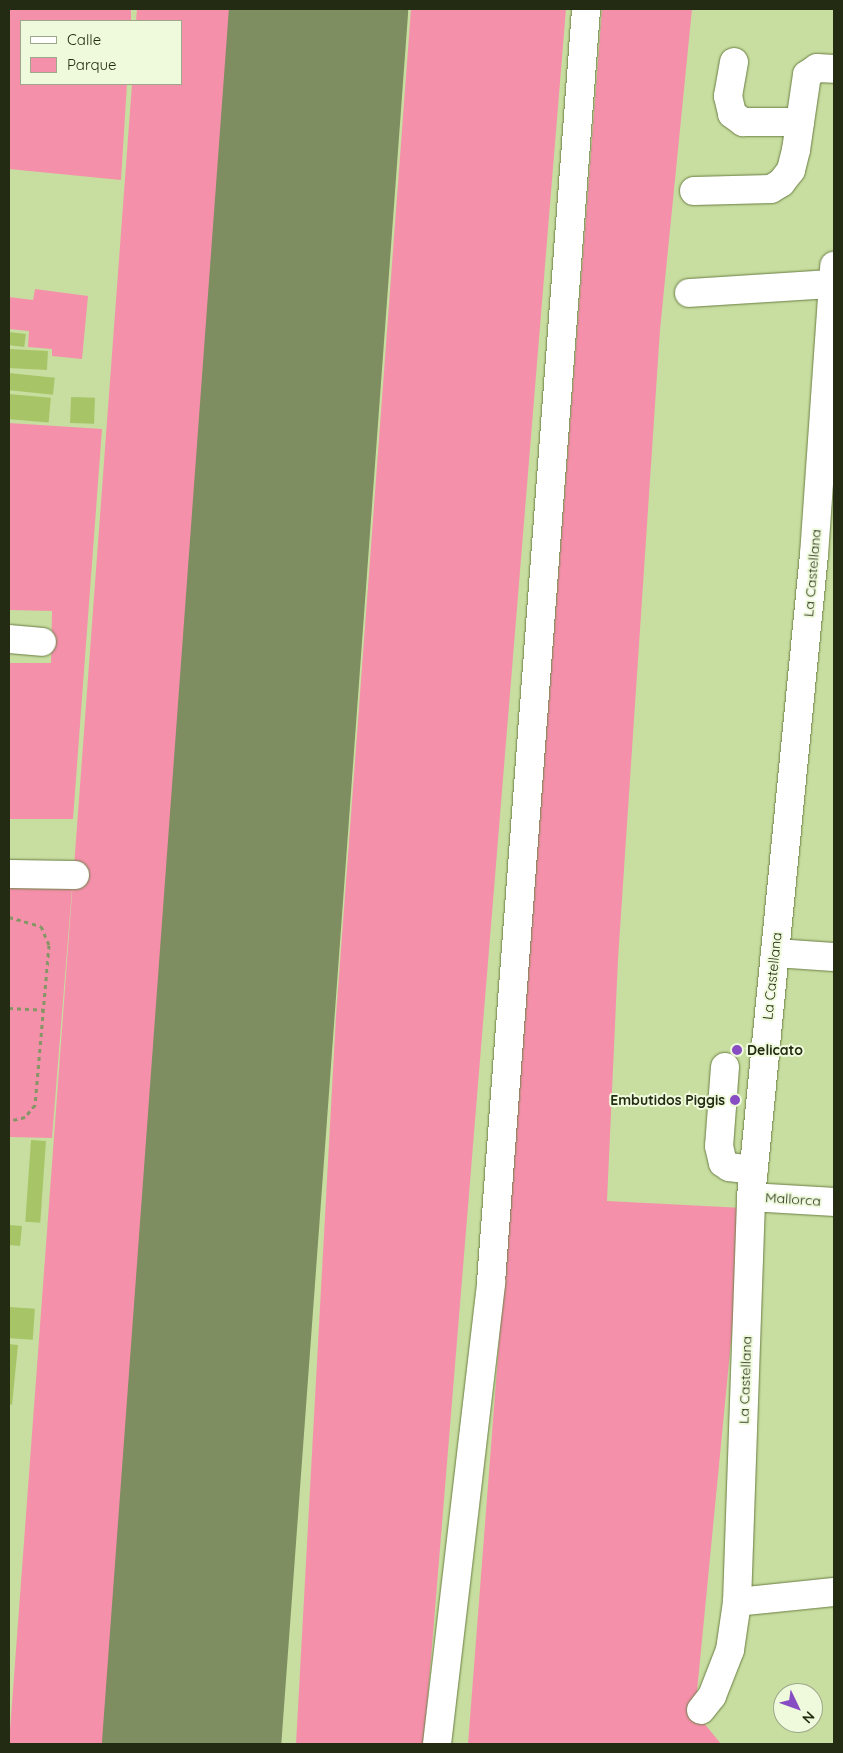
<!DOCTYPE html>
<html>
<head>
<meta charset="utf-8">
<style>
  body { margin:0 }
  #map { position:relative; width:843px; height:1753px; overflow:hidden; background:#c8dea0; font-family:Quicksand,sans-serif }
  div>[style] { position:absolute }
  .green>* { inset:0; background:#f490aa }
  .runway>* { height:179px; margin:-89.5px; padding:0 89.5px; transform-origin:89.5px; border-radius:89.5px; background:#7e8e60 }
  .building>* { inset:0; background:#a7c567; transform-origin:0 0 }
  .path>* { height:3px; margin-top:-1.5px; transform-origin:0; background:repeating-linear-gradient(90deg,#859566 0 4px,transparent 0 8px) }
  .roads { filter:drop-shadow(0 0 1px #6b7e44) drop-shadow(0 0 1px #6b7e44) }
  .minor>* { height:28px; margin:-14px; padding:0 14px; transform-origin:14px; border-radius:14px; background:#fff }
  .dots>* { width:14px; height:14px; translate:-50% -50%; box-sizing:border-box; border:2px solid #eefadb; border-radius:50% }
  span { translate:-50% -50%; white-space:nowrap; text-align:center; line-height:1.15; -webkit-text-stroke:4px #eefadb; paint-order:stroke }
  .street-label { font-size:14px; color:#232b12 }
  .poi-label { font-size:14px; color:#232b12; font-weight:700 }
  .left { translate:0 -50%; text-align:left }
  .right { translate:-100% -50%; text-align:right }
  .frame { position:absolute; inset:0; border:10px solid #232b12; pointer-events:none }
  .legend { position:absolute; left:20px; top:20px; width:162px; height:65px; box-sizing:border-box; background:#eefadb; border:1px solid #9da78b; margin:0; padding:6px 9px; list-style:none; font-size:15px; color:#232b12 }
  .legend li { display:flex; align-items:center; gap:10px; height:25px }
  .legend b { width:25px; border:1px solid #9da78b }
  .north { position:absolute; left:773px; top:1683px; width:50px; height:50px; box-sizing:border-box; background:#eefadb; border:1px solid #9da78b; border-radius:50%; rotate:132deg; font-size:14px; font-weight:700; line-height:20px; text-align:center; color:#232b12 }
  .north::after { content:''; display:block; margin:auto; width:18px; height:22px; background:#884dc3; clip-path:polygon(50% 0,100% 100%,50% 72%,0 100%) }
</style>
</head>
<body>
<div id="map">
  <div class="green">
    <i style="clip-path:polygon(9px 9px,131px 9px,131px 21px,21px 21px,21px 84px,127px 84px,121px 180px,9px 169px)"></i>
    <i style="clip-path:polygon(137px 9px,238px 9px,112px 1744px,9px 1744px,132px 84px,181px 84px,181px 21px,136px 21px)"></i>
    <i style="clip-path:polygon(411px 9px,566px 9px,424px 1744px,296px 1744px,336px 1016px)"></i>
    <i style="clip-path:polygon(602px 9px,692px 9px,660px 330px,618px 959px,607px 1201px,744px 1208px,695px 1712px,721px 1744px,468px 1744px)"></i>
    <i style="clip-path:polygon(35px 289px,88px 296px,82px 359px,52px 356px,52px 349px,28px 347px,29px 331px,9px 329px,9px 297px,33px 300px)"></i>
    <i style="clip-path:polygon(9px 423px,102px 429px,73px 819px,9px 819px,9px 663px,51px 663px,52px 611px,9px 610px)"></i>
    <i style="clip-path:polygon(9px 888px,72px 889px,52px 1138px,9px 1137px)"></i>
  </div>
  <div class="runway">
    <i style="left:191px;top:1744px;width:1740px;rotate:-85.81deg"></i>
  </div>
  <div class="building">
    <i style="left:9px;top:332px;width:17px;height:13px;rotate:7deg"></i>
    <i style="left:9px;top:349px;width:39px;height:19px;rotate:3deg"></i>
    <i style="left:9px;top:373px;width:46px;height:17px;rotate:6deg"></i>
    <i style="left:9px;top:394px;width:42px;height:25px;rotate:5deg"></i>
    <i style="left:71px;top:397px;width:24px;height:26px;rotate:2deg"></i>
    <i style="left:31px;top:1140px;width:15px;height:82px;rotate:4deg"></i>
    <i style="clip-path:polygon(9px 1225px,22px 1226px,20px 1246px,9px 1245px)"></i>
    <i style="left:9px;top:1307px;width:26px;height:31px;rotate:4deg"></i>
    <i style="clip-path:polygon(9px 1344px,18px 1345px,12px 1405px,9px 1404px)"></i>
  </div>
  <div class="path">
    <i style="left:9px;top:917px;width:33px;rotate:16deg"></i>
    <i style="left:41px;top:926px;width:21px;rotate:67deg"></i>
    <i style="left:49px;top:945px;width:161px;rotate:95deg"></i>
    <i style="left:35px;top:1105px;width:16px;rotate:130deg"></i>
    <i style="left:25px;top:1117px;width:16px;rotate:166deg"></i>
    <i style="left:9px;top:1008px;width:35px;rotate:3deg"></i>
  </div>
  <div class="roads">
    <div class="minor">
      <i style="left:734px;top:62px;width:35px;rotate:100deg"></i>
      <i style="left:728px;top:96px;width:18px;rotate:77deg"></i>
      <i style="left:732px;top:114px;width:14px;rotate:36deg"></i>
      <i style="left:743px;top:122px;width:57px"></i>
      <i style="left:694px;top:191px;width:77px;rotate:-1.5deg"></i>
      <i style="left:771px;top:189px;width:12px;rotate:-31deg"></i>
      <i style="left:781px;top:183px;width:16px;rotate:-52deg"></i>
      <i style="left:791px;top:170px;width:21px;rotate:-76deg"></i>
      <i style="left:796px;top:150px;width:76px;rotate:-81.7deg"></i>
      <i style="left:807px;top:75px;width:12px;rotate:-35deg"></i>
      <i style="left:817px;top:68px;width:17px;rotate:3deg"></i>
      <i style="left:689px;top:293px;width:144px;rotate:-3.6deg"></i>
      <i style="left:9px;top:639px;width:33px;rotate:5deg"></i>
      <i style="left:9px;top:874px;width:66px;rotate:0.9deg"></i>
      <i style="left:775px;top:953px;width:59px;rotate:3.9deg"></i>
      <i style="left:725px;top:1067px;width:79px;rotate:94.3deg"></i>
      <i style="left:719px;top:1146px;width:17px;rotate:77deg"></i>
      <i style="left:723px;top:1163px;width:7px;rotate:34deg"></i>
      <i style="left:729px;top:1167px;width:25px;rotate:7deg"></i>
      <i style="left:751px;top:1197px;width:83px;rotate:3.4deg"></i>
      <i style="left:737px;top:1602px;width:98px;rotate:-5.9deg"></i>
      <i style="left:701px;top:1710px;width:18px;rotate:-52deg"></i>
      <i style="left:712px;top:1696px;width:49px;rotate:-68.6deg"></i>
      <i style="left:730px;top:1650px;width:49px;rotate:-81.7deg"></i>
      <i style="left:737px;top:1602px;width:405px;rotate:-88deg"></i>
      <i style="left:751px;top:1197px;width:645px;rotate:-84.4deg"></i>
      <i style="left:814px;top:555px;width:290px;rotate:-86deg"></i>
      <i style="left:437px;top:1744px;width:465px;rotate:-83.3deg"></i>
      <i style="left:491px;top:1282px;width:1277px;rotate:-85.73deg"></i>
    </div>
  </div>
  <div class="dots">
    <i style="left:737px;top:1050px;background:#884dc3"></i>
    <i style="left:735px;top:1100px;background:#884dc3"></i>
  </div>
  <div class="street-label">
    <span style="left:812px;top:573px;rotate:-85deg">La Castellana</span>
    <span style="left:772px;top:976px;rotate:-84deg">La Castellana</span>
    <span style="left:793px;top:1199px;rotate:4deg">Mallorca</span>
    <span style="left:745px;top:1380px;rotate:-88deg">La Castellana</span>
  </div>
  <div class="poi-label">
    <span class="left" style="left:747px;top:1050px">Delicato</span>
    <span class="right" style="left:725px;top:1100px">Embutidos Piggis</span>
  </div>
  <div class="frame"></div>
  <ul class="legend">
  <li><b style="height:6px;background:#fff"></b>Calle</li>
  <li><b style="height:14px;background:#f490aa"></b>Parque</li>
  </ul>
  <div class="north">N</div>
</div>
</body>
</html>
